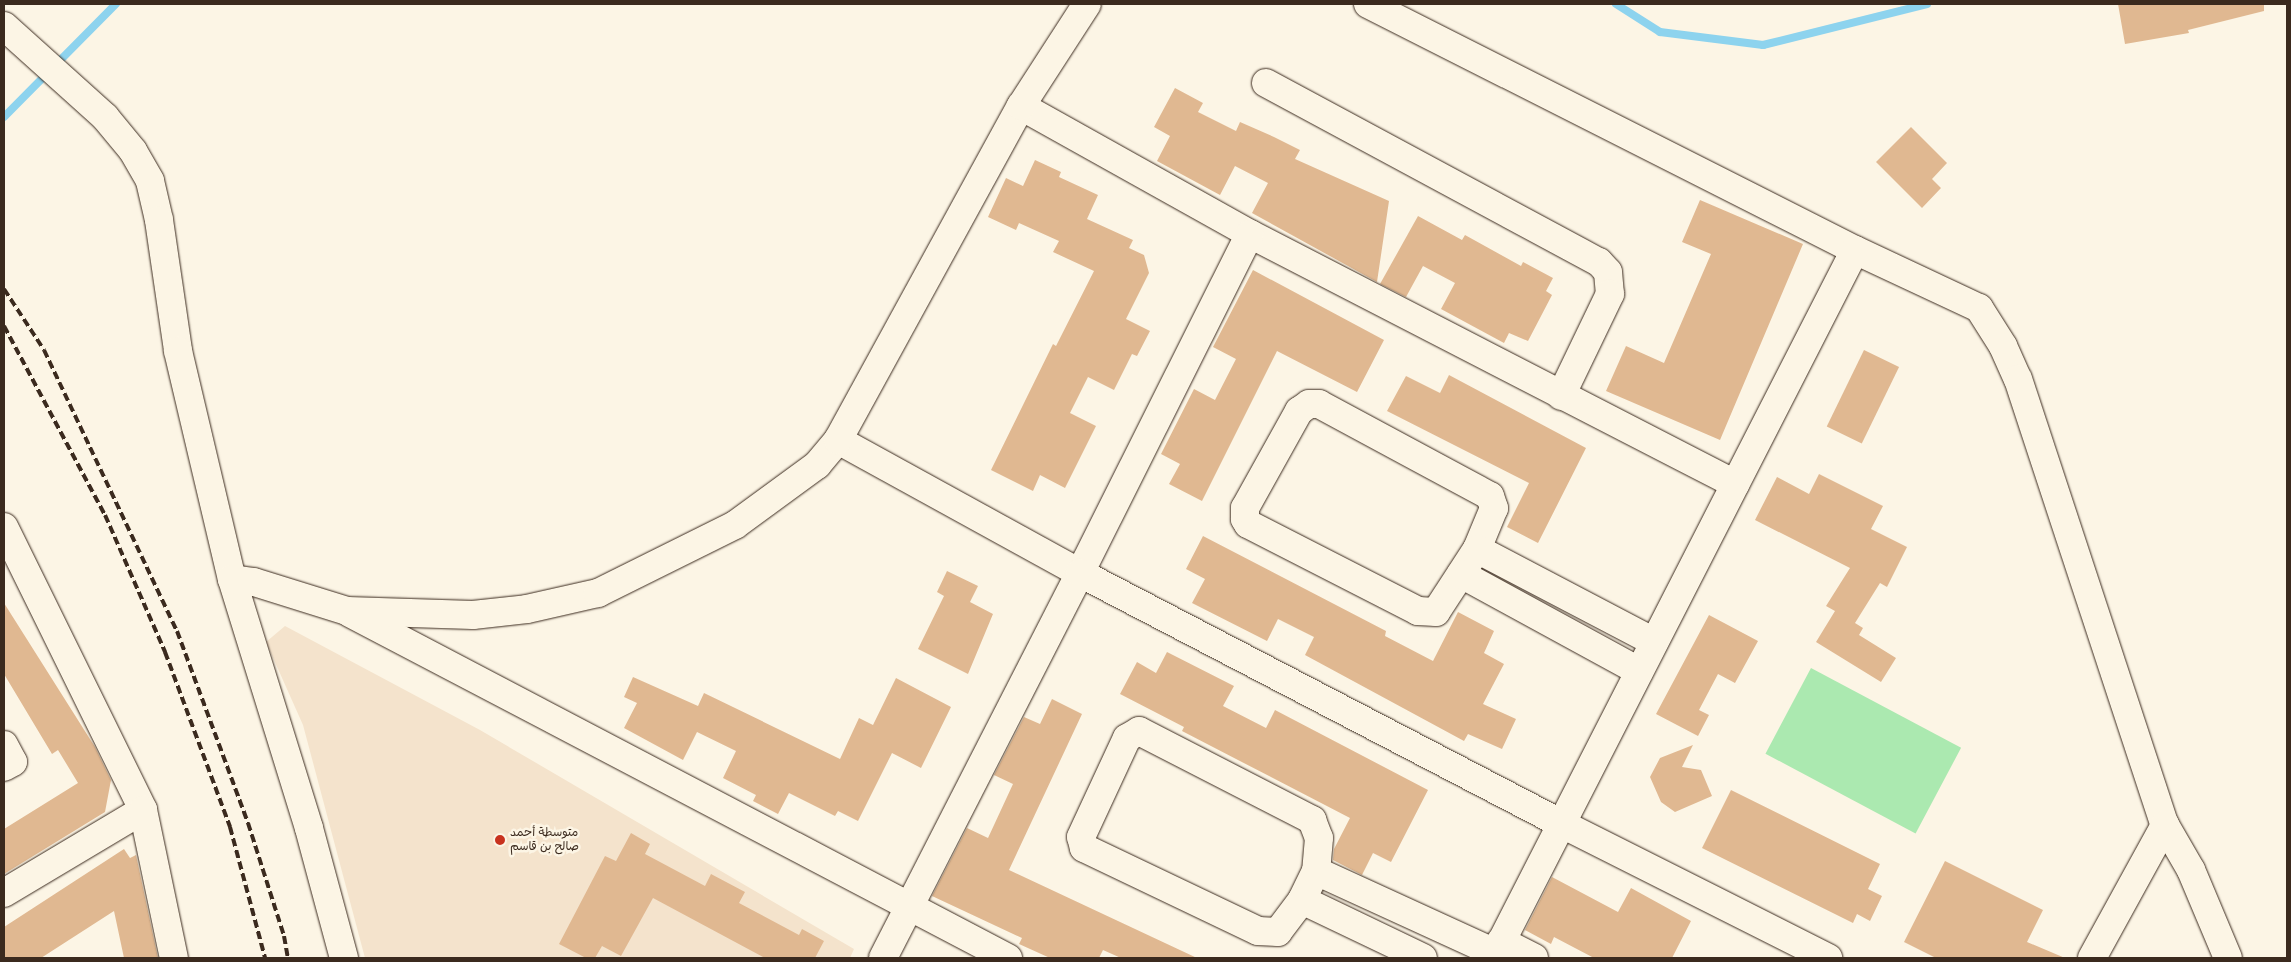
<!DOCTYPE html>
<html>
<head>
<meta charset="utf-8">
<style>
  body { margin:0 }
  #map { position:relative; width:2291px; height:962px; overflow:hidden; background:#fcf5e5; font-family:"Balsamiq Sans","Playpen Sans Arabic",sans-serif }
  div>[style] { position:absolute }
  .built>* { inset:0; background:#f4e3cc }
  .green>* { inset:0; background:#abe9b0; transform-origin:0 0 }
  .stream>* { height:8px; margin:-4px; padding:0 4px; transform-origin:4px; border-radius:4px; background:#8dd3ee }
  .building>* { inset:0; background:#e0b891; transform-origin:0 0 }
  .roads { filter:drop-shadow(0 0 1px #3b2a1e) drop-shadow(0 0 1px #3b2a1e) }
  .minor>* { height:28px; margin:-14px; padding:0 14px; transform-origin:14px; border-radius:14px; background:#fcf5e5 }
  .rail>* { height:4px; margin-top:-2px; transform-origin:0; background:repeating-linear-gradient(90deg,#3b2a1e 0 8px,transparent 0 12px) }
  .dots>* { width:14px; height:14px; translate:-50% -50%; box-sizing:border-box; border:2px solid #fcf5e5; border-radius:50% }
  span { translate:-50% -50%; white-space:nowrap; text-align:center; line-height:1.15; -webkit-text-stroke:5px #fcf5e5; paint-order:stroke }
  .poi-label { font-size:12px; color:#3b2a1e }
  .left { translate:0 -50%; text-align:left }
  .frame { position:absolute; inset:0; border:5px solid #3b2a1e; pointer-events:none }
</style>
</head>
<body>
<div id="map">
  <div class="built">
    <i style="clip-path:polygon(285px 626px,480px 730px,854px 949px,850px 958px,365px 958px,303px 725px,266px 642px)"></i>
  </div>
  <div class="green">
    <i style="left:1811px;top:668px;width:170px;height:97px;rotate:28deg"></i>
  </div>
  <div class="stream">
    <i style="left:1616px;top:4px;width:52px;rotate:32.5deg"></i>
    <i style="left:1660px;top:32px;width:104px;rotate:7.2deg"></i>
    <i style="left:1763px;top:45px;width:169px;rotate:-14deg"></i>
    <i style="left:4px;top:117px;width:159px;rotate:-45.3deg"></i>
  </div>
  <div class="building">
    <i style="clip-path:polygon(2118px 4px,2264px 4px,2264px 11px,2188px 30px,2189px 33px,2125px 44px)"></i>
    <i style="clip-path:polygon(1175px 88px,1203px 103px,1198px 112px,1236px 131px,1240px 122px,1274px 137px,1300px 150px,1295px 159px,1389px 201px,1377px 282px,1252px 213px,1268px 183px,1235px 166px,1220px 195px,1157px 161px,1170px 136px,1154px 127px)"></i>
    <i style="clip-path:polygon(1911px 127px,1947px 163px,1932px 179px,1941px 188px,1922px 208px,1876px 162px)"></i>
    <i style="clip-path:polygon(1035px 160px,1061px 172px,1059px 177px,1098px 195px,1087px 219px,1133px 240px,1129px 248px,1144px 255px,1149px 273px,1126px 319px,1150px 331px,1137px 356px,1132px 354px,1114px 390px,1088px 377px,1070px 413px,1096px 426px,1065px 488px,1040px 475px,1033px 491px,991px 470px,1053px 344px,1056px 346px,1094px 271px,1053px 252px,1059px 241px,1019px 223px,1016px 230px,988px 217px,1006px 178px,1023px 186px)"></i>
    <i style="clip-path:polygon(1700px 200px,1803px 244px,1720px 440px,1606px 391px,1626px 346px,1664px 363px,1711px 254px,1682px 242px)"></i>
    <i style="clip-path:polygon(1418px 216px,1462px 240px,1465px 235px,1521px 266px,1523px 262px,1553px 278px,1546px 291px,1552px 295px,1528px 341px,1509px 333px,1504px 343px,1441px 309px,1455px 283px,1423px 266px,1406px 297px,1380px 284px)"></i>
    <i style="clip-path:polygon(1253px 270px,1384px 340px,1357px 392px,1277px 351px,1202px 501px,1169px 484px,1180px 464px,1161px 454px,1194px 389px,1215px 400px,1236px 359px,1213px 347px)"></i>
    <i style="left:1864px;top:350px;width:39px;height:85px;rotate:26deg"></i>
    <i style="clip-path:polygon(1449px 375px,1586px 448px,1538px 543px,1507px 527px,1529px 483px,1387px 411px,1406px 376px,1440px 393px)"></i>
    <i style="clip-path:polygon(1819px 474px,1883px 506px,1871px 529px,1907px 547px,1887px 587px,1880px 583px,1855px 623px,1863px 628px,1859px 635px,1896px 658px,1881px 682px,1816px 642px,1835px 611px,1826px 606px,1850px 568px,1755px 520px,1777px 477px,1809px 494px)"></i>
    <i style="clip-path:polygon(1203px 536px,1386px 631px,1385px 636px,1433px 661px,1458px 612px,1494px 631px,1484px 653px,1504px 664px,1483px 704px,1516px 719px,1502px 749px,1468px 734px,1464px 741px,1305px 655px,1314px 637px,1278px 619px,1267px 641px,1192px 603px,1205px 579px,1186px 569px)"></i>
    <i style="clip-path:polygon(947px 571px,978px 586px,970px 602px,993px 614px,968px 674px,918px 649px,944px 596px,937px 592px)"></i>
    <i style="clip-path:polygon(4px 603px,95px 747px,111px 780px,105px 812px,4px 874px,4px 829px,78px 783px,58px 750px,52px 754px,4px 674px)"></i>
    <i style="clip-path:polygon(1709px 615px,1758px 641px,1735px 683px,1718px 674px,1699px 710px,1709px 715px,1698px 736px,1656px 714px)"></i>
    <i style="clip-path:polygon(1167px 652px,1234px 686px,1223px 706px,1266px 728px,1275px 710px,1428px 790px,1391px 862px,1373px 853px,1362px 875px,1333px 860px,1334px 849px,1350px 818px,1182px 731px,1184px 727px,1120px 694px,1137px 662px,1156px 673px)"></i>
    <i style="clip-path:polygon(633px 677px,698px 706px,704px 693px,840px 759px,859px 718px,873px 725px,896px 678px,951px 707px,921px 768px,892px 753px,858px 821px,838px 811px,835px 816px,789px 793px,778px 814px,753px 801px,756px 795px,723px 778px,736px 751px,697px 732px,683px 760px,624px 728px,637px 703px,624px 697px)"></i>
    <i style="clip-path:polygon(1052px 699px,1082px 714px,1009px 870px,1197px 958px,1121px 958px,1103px 950px,1099px 958px,1050px 958px,1019px 944px,1022px 938px,932px 896px,967px 828px,988px 838px,1013px 784px,994px 775px,1024px 717px,1040px 724px)"></i>
    <i style="clip-path:polygon(1693px 745px,1682px 767px,1701px 770px,1712px 796px,1675px 812px,1661px 802px,1650px 777px,1660px 758px)"></i>
    <i style="clip-path:polygon(1731px 790px,1880px 864px,1868px 889px,1882px 896px,1870px 921px,1857px 914px,1853px 923px,1702px 848px)"></i>
    <i style="clip-path:polygon(631px 833px,650px 844px,645px 854px,705px 886px,711px 874px,745px 892px,739px 903px,799px 935px,802px 929px,824px 941px,815px 958px,765px 958px,653px 898px,621px 956px,602px 946px,595px 958px,586px 958px,559px 944px,605px 856px,616px 861px)"></i>
    <i style="clip-path:polygon(124px 849px,130px 858px,136px 855px,158px 958px,124px 958px,114px 911px,41px 958px,4px 958px,4px 927px)"></i>
    <i style="clip-path:polygon(1945px 861px,2043px 910px,2027px 942px,2065px 958px,1936px 958px,1904px 942px)"></i>
    <i style="clip-path:polygon(1552px 877px,1618px 912px,1631px 888px,1691px 921px,1672px 958px,1594px 958px,1554px 937px,1551px 944px,1525px 930px)"></i>
  </div>
  <div class="roads">
    <div class="minor">
      <i style="left:1368px;top:4px;width:546px;rotate:26.8deg"></i>
      <i style="left:1855px;top:250px;width:137px;rotate:25.1deg"></i>
      <i style="left:1979px;top:308px;width:45px;rotate:57.7deg"></i>
      <i style="left:2003px;top:346px;width:36px;rotate:66deg"></i>
      <i style="left:2018px;top:379px;width:470px;rotate:71.8deg"></i>
      <i style="left:2165px;top:825px;width:52px;rotate:60deg"></i>
      <i style="left:2191px;top:870px;width:95px;rotate:67.2deg"></i>
      <i style="left:4px;top:26px;width:136px;rotate:42deg"></i>
      <i style="left:105px;top:117px;width:44px;rotate:50.5deg"></i>
      <i style="left:133px;top:151px;width:34px;rotate:60deg"></i>
      <i style="left:150px;top:181px;width:40px;rotate:77deg"></i>
      <i style="left:159px;top:220px;width:132px;rotate:81.7deg"></i>
      <i style="left:178px;top:351px;width:234px;rotate:76.7deg"></i>
      <i style="left:1266px;top:83px;width:378px;rotate:28.3deg"></i>
      <i style="left:1599px;top:262px;width:13px;rotate:48deg"></i>
      <i style="left:1608px;top:272px;width:22px;rotate:85deg"></i>
      <i style="left:1610px;top:294px;width:113px;rotate:115.7deg"></i>
      <i style="left:1021px;top:106px;width:262px;rotate:29.2deg"></i>
      <i style="left:1250px;top:234px;width:546px;rotate:27.27deg"></i>
      <i style="left:1309px;top:404px;width:10px"></i>
      <i style="left:1319px;top:404px;width:194px;rotate:28.3deg"></i>
      <i style="left:1490px;top:496px;width:13px;rotate:72deg"></i>
      <i style="left:1494px;top:508px;width:44px;rotate:112.5deg"></i>
      <i style="left:1477px;top:549px;width:75px;rotate:123.1deg"></i>
      <i style="left:1436px;top:612px;width:18px;rotate:-177deg"></i>
      <i style="left:1418px;top:611px;width:191px;rotate:-152.9deg"></i>
      <i style="left:1248px;top:524px;width:6px;rotate:-121deg"></i>
      <i style="left:1245px;top:519px;width:11px;rotate:-90deg"></i>
      <i style="left:1245px;top:508px;width:111px;rotate:-60.9deg"></i>
      <i style="left:1299px;top:411px;width:12px;rotate:-35deg"></i>
      <i style="left:838px;top:440px;width:276px;rotate:28.8deg"></i>
      <i style="left:1080px;top:573px;width:379px;rotate:-63.4deg"></i>
      <i style="left:4px;top:527px;width:315px;rotate:63.8deg"></i>
      <i style="left:143px;top:810px;width:162px;rotate:149.2deg"></i>
      <i style="left:1477px;top:549px;width:200px;rotate:27.7deg"></i>
      <i style="left:1461px;top:574px;width:203px;rotate:28.6deg"></i>
      <i style="left:350px;top:613px;width:743px;rotate:27.67deg"></i>
      <i style="left:1139px;top:731px;width:195px;rotate:27.2deg"></i>
      <i style="left:1312px;top:820px;width:19px;rotate:69deg"></i>
      <i style="left:1319px;top:838px;width:33px;rotate:95deg"></i>
      <i style="left:1316px;top:871px;width:32px;rotate:116deg"></i>
      <i style="left:1302px;top:900px;width:40px;rotate:127deg"></i>
      <i style="left:1278px;top:932px;width:20px;rotate:-177deg"></i>
      <i style="left:1258px;top:931px;width:193px;rotate:-154.5deg"></i>
      <i style="left:1084px;top:848px;width:11px;rotate:-105deg"></i>
      <i style="left:1081px;top:837px;width:109px;rotate:-65.1deg"></i>
      <i style="left:1127px;top:738px;width:14px;rotate:-30deg"></i>
      <i style="left:4px;top:745px;width:19px;rotate:62deg"></i>
      <i style="left:13px;top:762px;width:10px;rotate:151deg"></i>
      <i style="left:143px;top:810px;width:151px;rotate:78.2deg"></i>
      <i style="left:1316px;top:871px;width:197px;rotate:24.6deg"></i>
      <i style="left:1302px;top:900px;width:134px;rotate:25.6deg"></i>
      <i style="left:1501px;top:941px;width:37px;rotate:27deg"></i>
      <i style="left:344px;top:958px;width:135px;rotate:-105.1deg"></i>
      <i style="left:309px;top:828px;width:261px;rotate:-107.2deg"></i>
      <i style="left:232px;top:579px;width:22px;rotate:8deg"></i>
      <i style="left:254px;top:582px;width:97px;rotate:17.3deg"></i>
      <i style="left:347px;top:611px;width:126px;rotate:1.8deg"></i>
      <i style="left:473px;top:615px;width:54px;rotate:-6.3deg"></i>
      <i style="left:527px;top:609px;width:73px;rotate:-12.7deg"></i>
      <i style="left:598px;top:593px;width:153px;rotate:-26.4deg"></i>
      <i style="left:735px;top:525px;width:102px;rotate:-36.2deg"></i>
      <i style="left:817px;top:465px;width:33px;rotate:-50deg"></i>
      <i style="left:838px;top:440px;width:381px;rotate:-61.3deg"></i>
      <i style="left:1021px;top:106px;width:121px;rotate:-57.1deg"></i>
      <i style="left:883px;top:958px;width:432px;rotate:-62.9deg"></i>
      <i style="left:1080px;top:573px;width:543px;rotate:27.51deg"></i>
      <i style="left:1562px;top:824px;width:298px;rotate:26.7deg"></i>
      <i style="left:1493px;top:958px;width:795px;rotate:-62.92deg"></i>
      <i style="left:2092px;top:958px;width:152px;rotate:-61.2deg"></i>
    </div>
  </div>
  <div class="rail">
    <i style="left:4px;top:289px;width:73px;rotate:56.7deg"></i>
    <i style="left:44px;top:350px;width:311px;rotate:64.7deg"></i>
    <i style="left:177px;top:631px;width:205px;rotate:69.7deg"></i>
    <i style="left:248px;top:823px;width:119px;rotate:72.3deg"></i>
    <i style="left:284px;top:936px;width:22px;rotate:80deg"></i>
    <i style="left:4px;top:326px;width:214px;rotate:61.9deg"></i>
    <i style="left:105px;top:515px;width:150px;rotate:66.3deg"></i>
    <i style="left:165px;top:652px;width:187px;rotate:69.6deg"></i>
    <i style="left:230px;top:827px;width:136px;rotate:75deg"></i>
  </div>
  <div class="dots">
    <i style="left:500px;top:840px;background:#c8321e"></i>
  </div>
  <div class="poi-label">
    <span class="left" style="left:510px;top:840px">متوسطة أحمد<br>صالح بن قاسم</span>
  </div>
  <div class="frame"></div>
</div>
</body>
</html>
